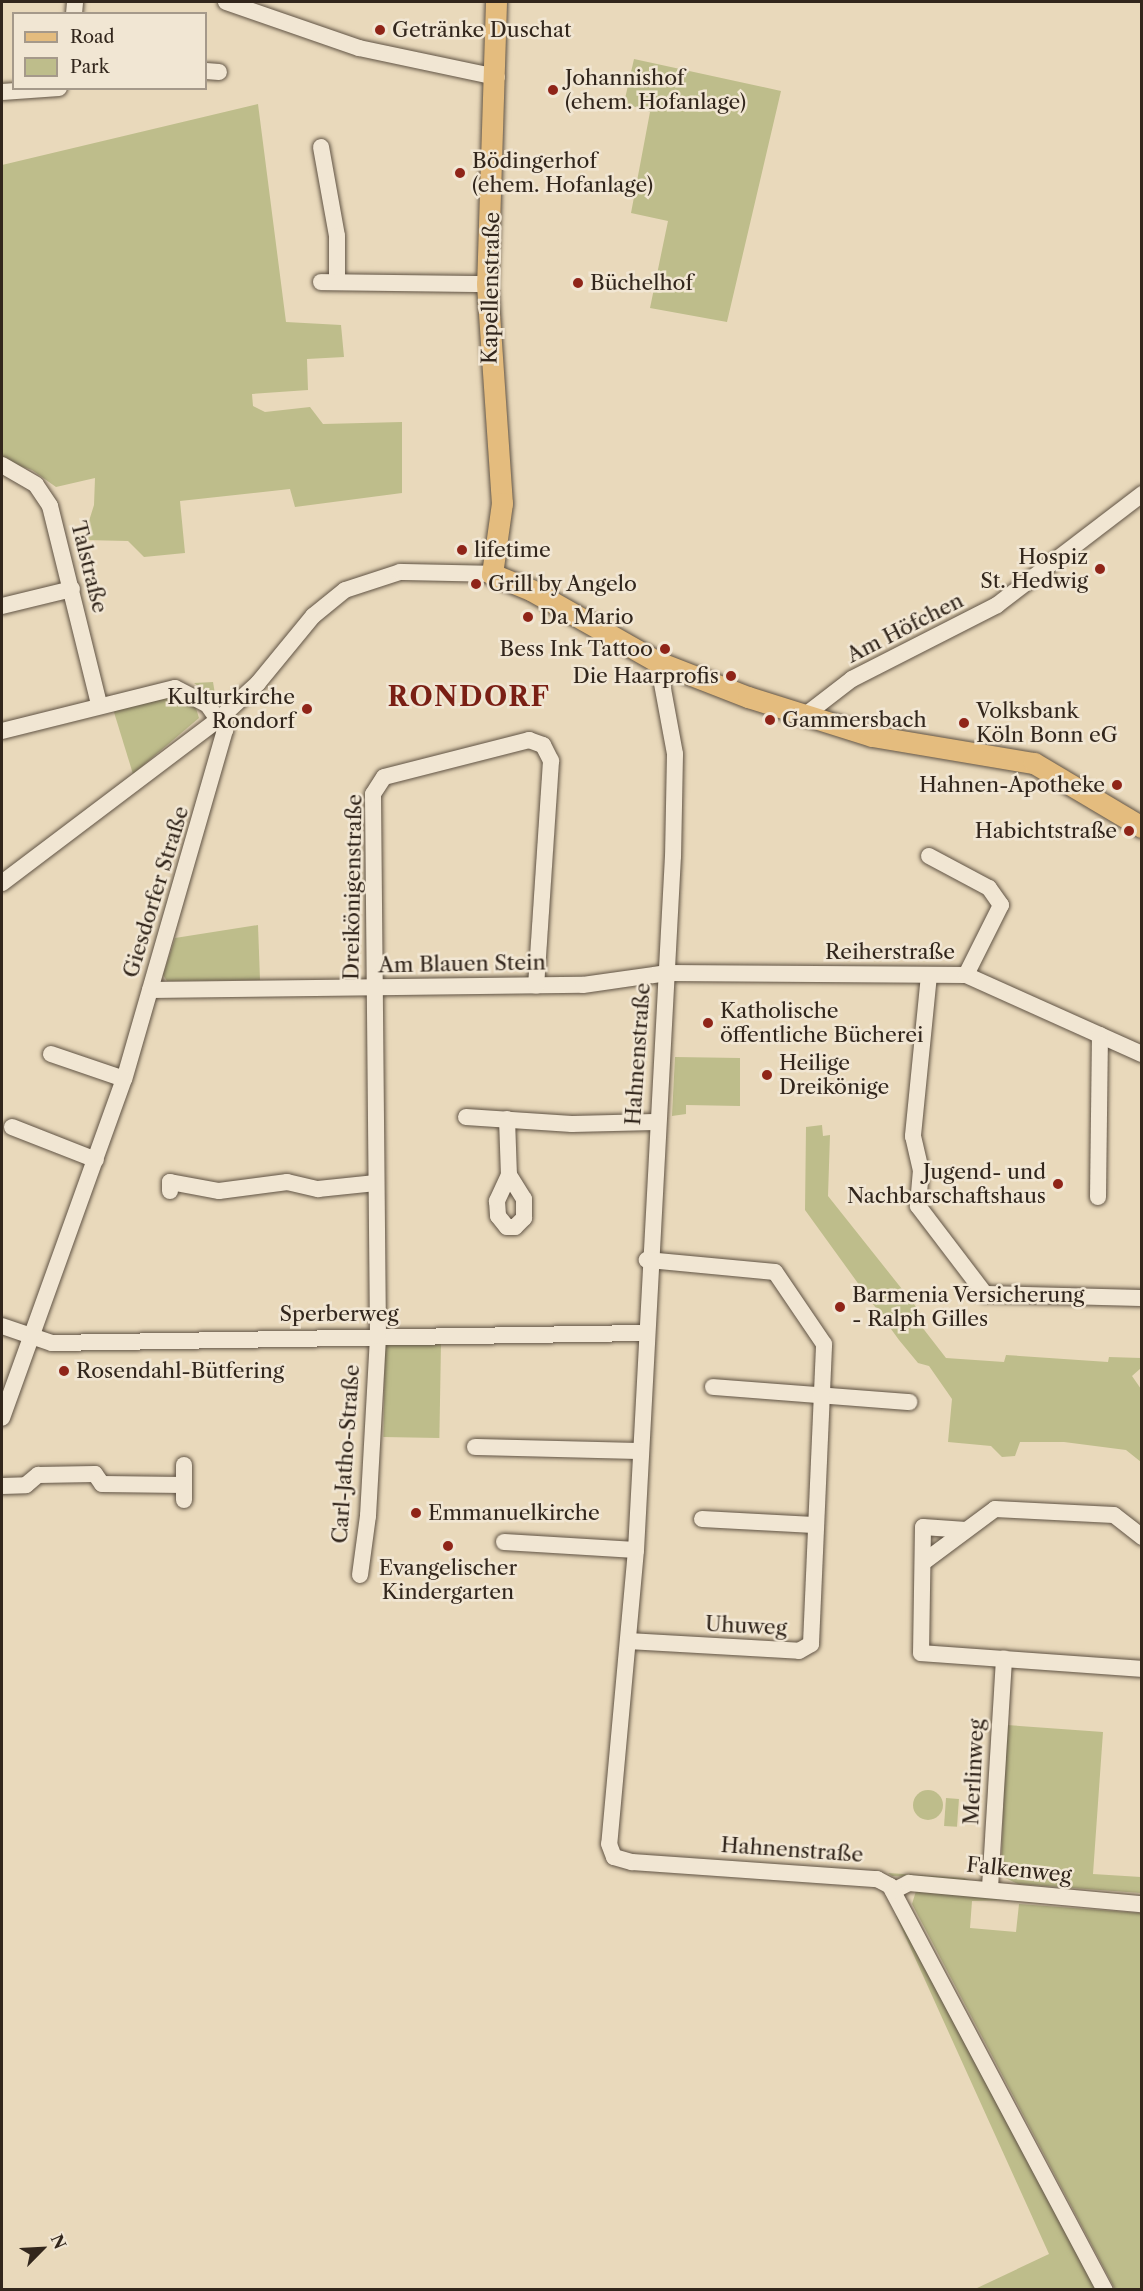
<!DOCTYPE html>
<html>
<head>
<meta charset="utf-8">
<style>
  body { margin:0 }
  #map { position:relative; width:1143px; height:2291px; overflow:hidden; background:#e9d9bb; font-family:"Libre Caslon Text",serif }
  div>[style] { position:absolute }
  .green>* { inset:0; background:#bebd8b; transform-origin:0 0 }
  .round { border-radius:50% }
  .roads { filter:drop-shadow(0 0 2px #605344) drop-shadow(0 0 2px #605344) }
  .minor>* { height:16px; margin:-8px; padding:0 8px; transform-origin:8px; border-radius:8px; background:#f1e6d3 }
  .major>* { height:21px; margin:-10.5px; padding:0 10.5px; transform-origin:10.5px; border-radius:10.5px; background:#e4bc7e }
  .dots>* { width:16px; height:16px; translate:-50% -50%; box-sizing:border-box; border:3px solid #f1e6d3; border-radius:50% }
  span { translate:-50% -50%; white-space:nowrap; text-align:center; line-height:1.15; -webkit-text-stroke:5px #f1e6d3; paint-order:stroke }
  .poi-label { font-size:21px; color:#32261c }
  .left { translate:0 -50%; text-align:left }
  .right { translate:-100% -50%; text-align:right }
  .street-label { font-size:21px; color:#32261c }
  .district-label { font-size:27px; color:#7a1f14; font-weight:700; letter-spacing:1.5px }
  .frame { position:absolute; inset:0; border:3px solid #32261c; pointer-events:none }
  .legend { position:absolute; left:12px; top:12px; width:195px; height:78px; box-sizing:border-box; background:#f1e6d3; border:2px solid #a5998a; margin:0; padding:8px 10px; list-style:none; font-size:18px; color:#32261c }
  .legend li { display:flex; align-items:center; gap:12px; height:30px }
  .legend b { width:30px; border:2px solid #a5998a }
  .north { position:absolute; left:12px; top:2219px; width:60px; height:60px; -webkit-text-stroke:4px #f1e6d3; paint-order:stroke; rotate:66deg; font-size:16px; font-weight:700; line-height:24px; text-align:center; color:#32261c }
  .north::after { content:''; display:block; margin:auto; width:21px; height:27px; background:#32261c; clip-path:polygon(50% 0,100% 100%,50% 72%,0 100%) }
</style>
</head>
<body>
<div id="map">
  <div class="green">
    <i style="clip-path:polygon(634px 59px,781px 91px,727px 322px,650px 308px,668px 221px,631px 213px,650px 112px,624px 103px)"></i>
    <i style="clip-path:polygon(258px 104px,286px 322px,341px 325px,344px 357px,307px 359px,308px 390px,252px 394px,253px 406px,265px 412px,310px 407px,323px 424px,402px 422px,402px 493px,295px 507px,290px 489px,180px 501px,185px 553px,144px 557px,128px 541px,83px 540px,94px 505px,95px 478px,56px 487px,32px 470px,2px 460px,2px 165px)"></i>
    <i style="clip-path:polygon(213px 682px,216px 700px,194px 683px)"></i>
    <i style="clip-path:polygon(171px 697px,194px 702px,199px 718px,133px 774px,113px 709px)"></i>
    <i style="clip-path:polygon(258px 925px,260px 980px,167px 981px,163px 975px,175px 938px)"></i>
    <i style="clip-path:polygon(675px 1057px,740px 1058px,740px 1106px,686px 1105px,686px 1114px,672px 1116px)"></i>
    <i style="clip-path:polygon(822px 1125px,823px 1136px,830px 1135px,828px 1196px,921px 1313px,915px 1318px,946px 1358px,1004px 1362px,1006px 1355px,1108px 1362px,1109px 1357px,1141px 1358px,1141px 1368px,1132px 1376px,1141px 1389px,1141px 1462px,1126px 1450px,1064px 1442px,1020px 1442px,1015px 1456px,1002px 1457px,991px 1446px,948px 1442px,952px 1399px,929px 1366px,918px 1363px,899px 1340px,805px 1210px,806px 1127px)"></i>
    <i style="left:385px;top:1343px;width:56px;height:94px;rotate:1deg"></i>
    <i style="clip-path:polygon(1006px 1725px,1103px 1732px,1093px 1874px,1141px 1877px,1141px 1893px,1018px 1884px,1001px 1876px)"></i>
    <i class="round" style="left:913px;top:1790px;width:30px;height:30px"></i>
    <i style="left:946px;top:1798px;width:13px;height:28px;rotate:4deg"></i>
    <i style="clip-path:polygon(888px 1873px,964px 1878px,972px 1881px,892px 1876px)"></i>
    <i style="clip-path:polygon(916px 1891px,1013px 1900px,972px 1901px,970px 1928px,1016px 1932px,1019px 1904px,1141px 1913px,1141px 2289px,1115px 2289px,912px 1904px)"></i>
    <i style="clip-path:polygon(896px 1916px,901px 1917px,1098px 2289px,975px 2289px,1049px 2254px)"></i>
  </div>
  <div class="roads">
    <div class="minor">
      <i style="left:226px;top:2px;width:141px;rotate:19.1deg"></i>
      <i style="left:359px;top:48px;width:141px;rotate:11.9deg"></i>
      <i style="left:74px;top:14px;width:12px;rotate:-85deg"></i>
      <i style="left:206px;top:71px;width:13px;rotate:4deg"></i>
      <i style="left:2px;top:92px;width:57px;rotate:-4deg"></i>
      <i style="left:321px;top:147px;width:90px;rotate:79.8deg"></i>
      <i style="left:337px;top:236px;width:45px;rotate:90deg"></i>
      <i style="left:321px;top:282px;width:166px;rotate:0.7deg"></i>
      <i style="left:2px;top:465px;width:39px;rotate:30deg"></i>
      <i style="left:36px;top:485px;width:25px;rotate:56deg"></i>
      <i style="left:50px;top:506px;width:204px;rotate:76.1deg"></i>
      <i style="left:2px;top:606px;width:72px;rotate:-13.7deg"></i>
      <i style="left:658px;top:662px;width:94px;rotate:79.5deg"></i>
      <i style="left:675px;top:754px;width:102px;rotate:91.1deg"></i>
      <i style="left:673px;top:856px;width:695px;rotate:93.05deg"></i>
      <i style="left:636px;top:1550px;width:295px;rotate:95.2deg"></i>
      <i style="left:609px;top:1844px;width:14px;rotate:69deg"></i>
      <i style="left:614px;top:1857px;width:19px;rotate:16deg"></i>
      <i style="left:632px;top:1862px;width:246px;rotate:4deg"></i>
      <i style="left:877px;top:1879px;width:15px;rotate:28deg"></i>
      <i style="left:890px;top:1886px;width:458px;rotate:62deg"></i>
      <i style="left:804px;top:716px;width:61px;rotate:-37.6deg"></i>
      <i style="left:852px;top:679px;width:163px;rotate:-27deg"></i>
      <i style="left:997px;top:605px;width:183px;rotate:-37.4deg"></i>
      <i style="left:2px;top:731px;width:178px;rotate:-14deg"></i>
      <i style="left:175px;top:688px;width:36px;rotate:27deg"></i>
      <i style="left:207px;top:704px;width:32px;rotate:55deg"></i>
      <i style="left:225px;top:730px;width:363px;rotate:106.1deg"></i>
      <i style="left:124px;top:1079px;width:360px;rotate:109.8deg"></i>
      <i style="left:929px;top:856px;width:68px;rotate:28.1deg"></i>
      <i style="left:989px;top:888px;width:21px;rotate:55deg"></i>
      <i style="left:1001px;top:905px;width:78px;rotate:116.6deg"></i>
      <i style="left:2px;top:883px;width:273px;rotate:-37.1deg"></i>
      <i style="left:220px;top:718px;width:52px;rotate:-42.6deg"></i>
      <i style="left:258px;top:683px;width:87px;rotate:-50.6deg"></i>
      <i style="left:313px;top:616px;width:41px;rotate:-39.1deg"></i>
      <i style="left:345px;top:590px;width:58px;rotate:-18.1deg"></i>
      <i style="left:400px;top:572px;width:92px;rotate:1.2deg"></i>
      <i style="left:929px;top:975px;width:162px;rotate:95.7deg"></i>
      <i style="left:913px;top:1136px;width:35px;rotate:77deg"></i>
      <i style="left:921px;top:1170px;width:36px;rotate:95deg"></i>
      <i style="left:918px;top:1206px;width:111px;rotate:52.7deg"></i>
      <i style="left:985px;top:1294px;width:157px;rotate:1.5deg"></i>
      <i style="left:150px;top:990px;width:433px;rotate:-0.7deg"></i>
      <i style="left:583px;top:985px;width:85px;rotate:-8.1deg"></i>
      <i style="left:667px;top:973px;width:299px;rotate:0.4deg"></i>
      <i style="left:966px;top:975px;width:193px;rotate:24.2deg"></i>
      <i style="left:51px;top:1054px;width:77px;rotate:18.9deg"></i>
      <i style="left:466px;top:1117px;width:106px;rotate:3.8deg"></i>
      <i style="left:572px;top:1124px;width:83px;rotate:-1.4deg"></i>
      <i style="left:507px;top:1119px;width:56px;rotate:88deg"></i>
      <i style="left:509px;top:1175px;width:29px;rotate:115deg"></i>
      <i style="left:497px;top:1201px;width:15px;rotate:86deg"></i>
      <i style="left:498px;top:1216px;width:14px;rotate:51deg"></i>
      <i style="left:507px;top:1227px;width:8px"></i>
      <i style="left:515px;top:1227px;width:13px;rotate:-45deg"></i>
      <i style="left:524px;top:1218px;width:19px;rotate:-90deg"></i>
      <i style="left:524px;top:1199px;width:28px;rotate:-122deg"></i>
      <i style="left:12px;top:1127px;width:90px;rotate:21.4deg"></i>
      <i style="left:170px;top:1191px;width:9px;rotate:-90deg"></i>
      <i style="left:170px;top:1182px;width:50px;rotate:10.4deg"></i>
      <i style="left:219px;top:1191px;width:69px;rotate:-7.5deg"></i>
      <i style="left:287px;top:1182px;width:32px;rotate:13deg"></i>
      <i style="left:318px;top:1189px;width:58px;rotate:-5.9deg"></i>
      <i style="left:1098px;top:1197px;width:162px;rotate:-89.3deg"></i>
      <i style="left:2px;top:1326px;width:53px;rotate:18.8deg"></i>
      <i style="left:52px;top:1343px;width:593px;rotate:-0.97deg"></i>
      <i style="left:713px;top:1387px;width:197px;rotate:4.4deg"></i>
      <i style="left:475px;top:1447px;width:165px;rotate:1.4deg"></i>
      <i style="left:2px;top:1486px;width:24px;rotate:-2deg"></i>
      <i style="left:26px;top:1485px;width:16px;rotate:-40deg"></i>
      <i style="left:38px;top:1475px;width:57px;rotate:-1deg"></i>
      <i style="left:95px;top:1474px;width:12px;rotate:55deg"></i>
      <i style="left:102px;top:1484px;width:81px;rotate:0.7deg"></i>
      <i style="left:184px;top:1500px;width:35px;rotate:-90deg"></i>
      <i style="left:702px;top:1519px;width:112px;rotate:3.1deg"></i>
      <i style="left:966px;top:1530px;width:43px;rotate:-176deg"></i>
      <i style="left:923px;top:1527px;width:126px;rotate:90.9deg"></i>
      <i style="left:921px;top:1653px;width:222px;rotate:4.1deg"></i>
      <i style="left:504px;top:1542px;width:132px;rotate:3.5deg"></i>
      <i style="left:925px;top:1561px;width:87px;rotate:-36.6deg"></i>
      <i style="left:995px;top:1509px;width:119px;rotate:2.9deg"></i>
      <i style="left:1114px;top:1515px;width:36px;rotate:38deg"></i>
      <i style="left:360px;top:1575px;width:60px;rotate:-82.3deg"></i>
      <i style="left:368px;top:1516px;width:180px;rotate:-86.8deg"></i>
      <i style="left:378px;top:1336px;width:542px;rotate:-90.53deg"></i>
      <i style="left:373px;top:794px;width:20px;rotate:-57deg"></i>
      <i style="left:384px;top:777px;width:150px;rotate:-14.3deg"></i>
      <i style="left:529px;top:740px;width:15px;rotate:20deg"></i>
      <i style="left:543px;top:745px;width:18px;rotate:63deg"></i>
      <i style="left:551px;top:761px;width:225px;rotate:93.8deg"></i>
      <i style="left:628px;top:1641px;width:171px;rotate:3.3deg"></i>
      <i style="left:799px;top:1651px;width:14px;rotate:-30deg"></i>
      <i style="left:811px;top:1644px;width:300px;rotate:-87.5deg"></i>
      <i style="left:824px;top:1344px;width:87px;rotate:-124.2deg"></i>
      <i style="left:775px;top:1272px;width:129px;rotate:-174.6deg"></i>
      <i style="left:990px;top:1888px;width:230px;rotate:-86.5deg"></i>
      <i style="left:893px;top:1891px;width:18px;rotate:-27deg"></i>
      <i style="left:909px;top:1883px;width:234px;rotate:5.2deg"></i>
    </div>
    <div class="major">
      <i style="left:496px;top:2px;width:282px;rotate:91.8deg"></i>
      <i style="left:487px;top:284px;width:220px;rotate:86.1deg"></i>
      <i style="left:502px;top:503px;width:72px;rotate:98deg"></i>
      <i style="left:492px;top:574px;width:42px;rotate:22.3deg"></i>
      <i style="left:531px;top:590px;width:146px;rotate:29.6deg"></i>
      <i style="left:658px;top:662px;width:97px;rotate:21.3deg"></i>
      <i style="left:748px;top:697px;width:130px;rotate:17.5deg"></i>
      <i style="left:872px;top:736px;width:164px;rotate:9.5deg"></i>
      <i style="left:1034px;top:763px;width:126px;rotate:30.7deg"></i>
    </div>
  </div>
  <div class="dots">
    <i style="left:380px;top:30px;background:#8f2418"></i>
    <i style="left:553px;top:90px;background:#8f2418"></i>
    <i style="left:460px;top:173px;background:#8f2418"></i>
    <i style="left:578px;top:283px;background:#8f2418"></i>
    <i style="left:462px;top:550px;background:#8f2418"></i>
    <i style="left:1100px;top:569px;background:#8f2418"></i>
    <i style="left:476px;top:584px;background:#8f2418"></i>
    <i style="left:528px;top:617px;background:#8f2418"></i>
    <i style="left:665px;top:649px;background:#8f2418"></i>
    <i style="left:731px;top:676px;background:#8f2418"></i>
    <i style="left:307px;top:709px;background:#8f2418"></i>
    <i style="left:770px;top:720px;background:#8f2418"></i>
    <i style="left:964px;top:723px;background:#8f2418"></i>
    <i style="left:1117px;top:785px;background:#8f2418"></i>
    <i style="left:1129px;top:831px;background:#8f2418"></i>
    <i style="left:708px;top:1023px;background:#8f2418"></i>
    <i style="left:767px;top:1075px;background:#8f2418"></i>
    <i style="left:1058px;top:1184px;background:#8f2418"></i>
    <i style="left:840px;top:1307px;background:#8f2418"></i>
    <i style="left:64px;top:1371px;background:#8f2418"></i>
    <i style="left:416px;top:1513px;background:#8f2418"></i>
    <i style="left:448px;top:1546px;background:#8f2418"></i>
  </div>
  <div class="poi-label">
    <span class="left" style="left:392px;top:30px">Getränke Duschat</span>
    <span class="left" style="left:565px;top:90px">Johannishof<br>(ehem. Hofanlage)</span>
    <span class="left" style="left:472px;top:173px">Bödingerhof<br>(ehem. Hofanlage)</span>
    <span class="left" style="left:590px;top:283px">Büchelhof</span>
    <span class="left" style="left:474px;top:550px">lifetime</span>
    <span class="right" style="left:1088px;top:569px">Hospiz<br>St. Hedwig</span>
    <span class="left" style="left:488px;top:584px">Grill by Angelo</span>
    <span class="left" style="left:540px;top:617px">Da Mario</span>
    <span class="right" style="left:653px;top:649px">Bess Ink Tattoo</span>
    <span class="right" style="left:719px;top:676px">Die Haarprofis</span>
    <span class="right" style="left:295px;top:709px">Kulturkirche<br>Rondorf</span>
    <span class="left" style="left:976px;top:723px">Volksbank<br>Köln Bonn eG</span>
    <span class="left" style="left:782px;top:720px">Gammersbach</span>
    <span class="right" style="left:1105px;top:785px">Hahnen-Apotheke</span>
    <span class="right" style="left:1117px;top:831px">Habichtstraße</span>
    <span class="left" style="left:720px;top:1023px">Katholische<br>öffentliche Bücherei</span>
    <span class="left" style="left:779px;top:1075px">Heilige<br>Dreikönige</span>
    <span class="right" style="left:1046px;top:1184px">Jugend- und<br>Nachbarschaftshaus</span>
    <span class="left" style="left:852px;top:1307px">Barmenia Versicherung<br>- Ralph Gilles</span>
    <span class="left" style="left:76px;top:1371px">Rosendahl-Bütfering</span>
    <span class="left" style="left:428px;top:1513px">Emmanuelkirche</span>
    <span style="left:448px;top:1580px">Evangelischer<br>Kindergarten</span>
  </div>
  <div class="street-label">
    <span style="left:491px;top:288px;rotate:-89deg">Kapellenstraße</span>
    <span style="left:89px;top:567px;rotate:76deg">Talstraße</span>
    <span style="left:905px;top:628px;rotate:-27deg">Am Höfchen</span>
    <span style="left:353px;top:887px;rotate:-89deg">Dreikönigenstraße</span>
    <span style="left:156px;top:892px;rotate:-73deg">Giesdorfer Straße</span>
    <span style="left:890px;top:952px">Reiherstraße</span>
    <span style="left:462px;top:964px;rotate:-1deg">Am Blauen Stein</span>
    <span style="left:638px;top:1054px;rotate:-86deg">Hahnenstraße</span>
    <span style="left:339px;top:1314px">Sperberweg</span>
    <span style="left:346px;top:1454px;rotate:-86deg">Carl-Jatho-Straße</span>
    <span style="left:746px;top:1626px;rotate:3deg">Uhuweg</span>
    <span style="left:974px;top:1772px;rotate:-87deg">Merlinweg</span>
    <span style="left:792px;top:1850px;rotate:4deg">Hahnenstraße</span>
    <span style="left:1019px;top:1870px;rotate:6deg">Falkenweg</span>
  </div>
  <div class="district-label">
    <span style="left:469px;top:697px">RONDORF</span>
  </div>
  <div class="frame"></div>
  <ul class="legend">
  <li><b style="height:8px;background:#e4bc7e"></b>Road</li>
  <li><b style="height:16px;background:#bebd8b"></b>Park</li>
  </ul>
  <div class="north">N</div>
</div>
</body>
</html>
